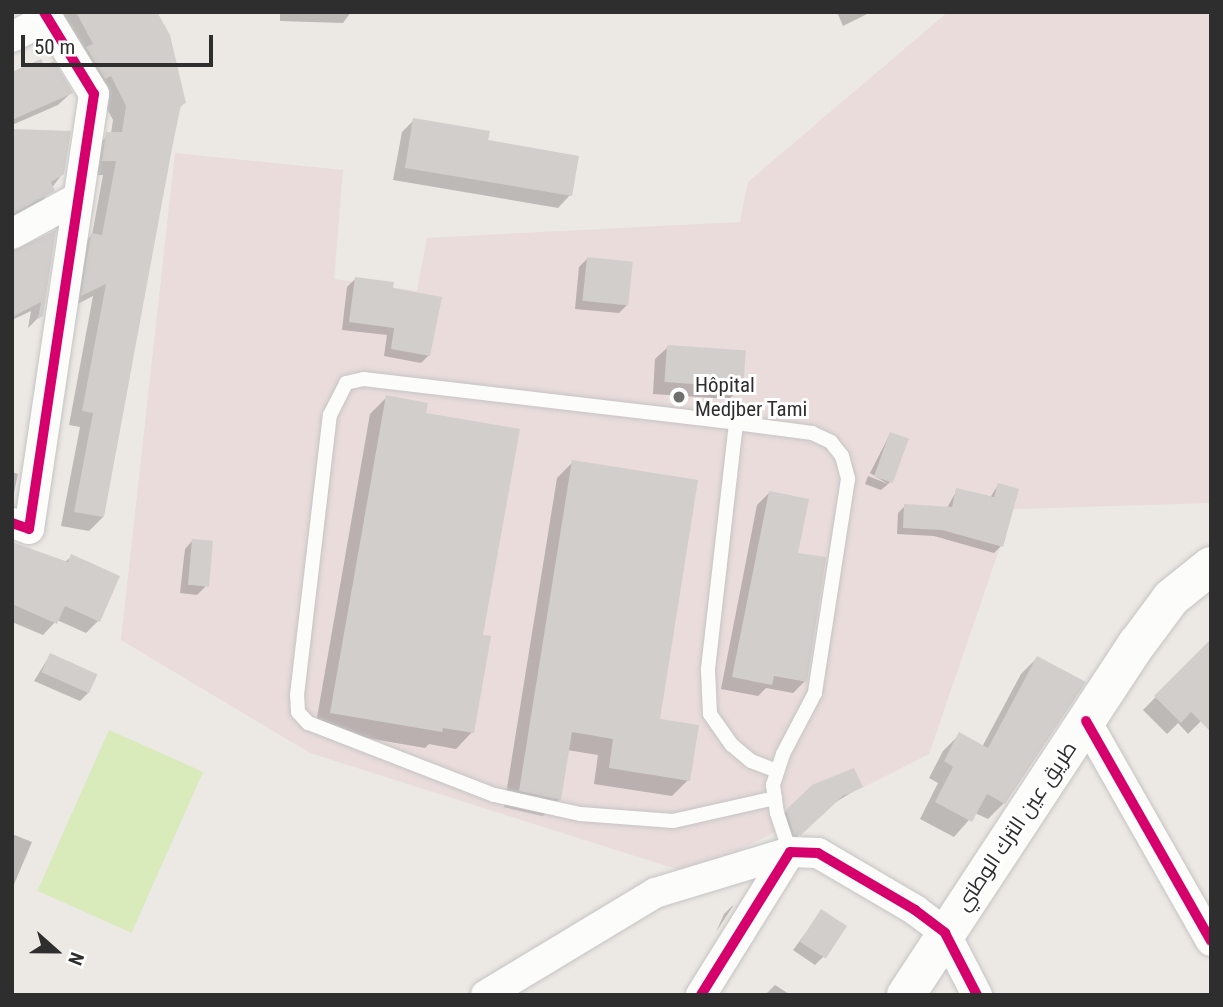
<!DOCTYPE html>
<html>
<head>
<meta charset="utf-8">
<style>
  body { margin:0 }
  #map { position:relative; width:1223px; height:1007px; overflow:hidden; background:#ece8e4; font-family:"Roboto Condensed",Cairo,sans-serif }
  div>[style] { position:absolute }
  .medical>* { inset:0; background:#e9dcdb }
  .pitch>* { inset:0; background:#d9eabb; transform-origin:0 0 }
  .shadow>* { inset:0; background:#0003 }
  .building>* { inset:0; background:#d1cecb; transform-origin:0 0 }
  .roads { filter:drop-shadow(0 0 2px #c5c4c5) drop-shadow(0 0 2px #c5c4c5) }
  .lane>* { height:14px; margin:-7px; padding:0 7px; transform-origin:7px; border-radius:7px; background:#fcfcfb }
  .street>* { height:30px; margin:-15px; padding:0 15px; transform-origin:15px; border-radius:15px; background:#fcfcfb }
  .secondary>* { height:38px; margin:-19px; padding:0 19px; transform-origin:19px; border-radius:19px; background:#fcfcfb }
  .cycleway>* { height:10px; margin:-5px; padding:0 5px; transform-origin:5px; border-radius:5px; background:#d6006c }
  .dots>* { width:19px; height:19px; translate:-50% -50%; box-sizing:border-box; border:4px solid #fff; border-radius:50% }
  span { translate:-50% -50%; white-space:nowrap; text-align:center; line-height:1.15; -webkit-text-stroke:6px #fff; paint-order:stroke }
  .poi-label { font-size:21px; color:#2e2e2e }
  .left { translate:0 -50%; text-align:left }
  .street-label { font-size:21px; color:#2e2e2e }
  .frame { position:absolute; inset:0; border:14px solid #2e2e2e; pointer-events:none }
  .north { position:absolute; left:21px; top:916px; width:70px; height:70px; -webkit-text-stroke:5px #fff; paint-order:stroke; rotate:111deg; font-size:19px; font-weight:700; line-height:28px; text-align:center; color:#2e2e2e }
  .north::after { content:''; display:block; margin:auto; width:24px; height:32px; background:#2e2e2e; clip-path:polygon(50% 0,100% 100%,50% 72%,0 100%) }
  .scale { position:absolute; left:21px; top:35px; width:192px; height:32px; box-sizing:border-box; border:4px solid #2e2e2e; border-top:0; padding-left:9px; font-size:21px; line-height:24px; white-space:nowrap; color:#2e2e2e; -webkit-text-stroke:5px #fff; paint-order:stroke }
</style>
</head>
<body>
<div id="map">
  <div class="medical">
    <i style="clip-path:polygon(948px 12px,1211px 12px,1211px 503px,1013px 509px,929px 754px,692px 874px,310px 753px,121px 640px,175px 153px,343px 170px,334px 279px,417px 291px,427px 238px,740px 222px,748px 182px)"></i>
  </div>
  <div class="pitch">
    <i style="left:109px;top:730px;width:103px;height:176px;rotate:24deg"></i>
  </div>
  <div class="shadow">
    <i style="clip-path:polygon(55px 12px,156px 12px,184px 103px,178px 109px,103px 517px,89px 531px,61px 526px,80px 427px,69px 425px,93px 296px,68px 309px,77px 249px,92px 235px,103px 175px,88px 175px,93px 148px,111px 133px,113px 120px)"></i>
    <i style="clip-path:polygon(280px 12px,351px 12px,343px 23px,280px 21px)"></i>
    <i style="clip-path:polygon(837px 12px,871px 12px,843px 26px)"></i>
    <i style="clip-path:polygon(12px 74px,71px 93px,58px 105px,12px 125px)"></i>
    <i style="clip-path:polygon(414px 120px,486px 141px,570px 195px,558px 208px,393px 180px,402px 132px)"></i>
    <i style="clip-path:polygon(12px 131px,63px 173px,42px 201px,12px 217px)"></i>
    <i style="clip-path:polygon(53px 239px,41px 315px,28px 328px,31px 311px,12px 320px,12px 261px)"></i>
    <i style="clip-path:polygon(587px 259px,627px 305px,619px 313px,575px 309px,579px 267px)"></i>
    <i style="clip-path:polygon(355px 279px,391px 290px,429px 355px,421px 363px,384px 356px,387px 335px,342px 330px,347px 287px)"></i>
    <i style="clip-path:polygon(668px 347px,742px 387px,729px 399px,653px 394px,655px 359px)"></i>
    <i style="clip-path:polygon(387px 397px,424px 414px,481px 636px,472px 732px,456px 749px,429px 744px,425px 748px,315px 729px,370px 414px)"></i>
    <i style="clip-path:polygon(890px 434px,890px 482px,888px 484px,870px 473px)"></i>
    <i style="clip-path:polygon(573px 462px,658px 720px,688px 780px,672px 796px,594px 784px,598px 755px,567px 750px,560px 799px,543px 816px,504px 807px,557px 478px)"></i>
    <i style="clip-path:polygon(12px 472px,18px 474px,12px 502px)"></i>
    <i style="clip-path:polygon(868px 476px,888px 484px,881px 490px,865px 484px)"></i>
    <i style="clip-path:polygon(998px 485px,1001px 546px,994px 553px,934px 536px,897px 534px,898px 513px,905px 506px,947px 508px,957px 490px,990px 498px)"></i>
    <i style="clip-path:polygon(769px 493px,796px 554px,805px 681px,793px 693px,766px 688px,758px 696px,721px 689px,757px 505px)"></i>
    <i style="clip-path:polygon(193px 540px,205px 587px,197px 595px,180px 593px,185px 549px)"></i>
    <i style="clip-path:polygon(12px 544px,65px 562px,72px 556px,98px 621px,86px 633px,57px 620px,43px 635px,12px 622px)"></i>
    <i style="clip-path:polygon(1201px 651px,1211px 711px,1188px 734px,1178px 723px,1167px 734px,1143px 710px)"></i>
    <i style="clip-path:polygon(50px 655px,88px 693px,80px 701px,34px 681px)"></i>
    <i style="clip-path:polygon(1037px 658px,1004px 803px,988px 819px,975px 813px,954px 837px,920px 819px,938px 783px,929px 778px,943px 751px,960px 734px,982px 747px,1021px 674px)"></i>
    <i style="clip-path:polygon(861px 786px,833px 804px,791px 842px,779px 819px,787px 811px)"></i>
    <i style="clip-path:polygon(12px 834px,32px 842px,12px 889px)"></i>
    <i style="clip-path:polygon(732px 906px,733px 906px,716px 932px,724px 914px)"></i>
    <i style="clip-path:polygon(822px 911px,823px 957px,815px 965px,793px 950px)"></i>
    <i style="clip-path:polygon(775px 985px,789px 994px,788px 995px,765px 995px)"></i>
  </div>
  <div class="building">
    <i style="clip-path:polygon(76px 12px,157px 12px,170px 35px,186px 103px,181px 105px,173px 143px,104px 517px,74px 512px,93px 413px,82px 411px,106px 284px,81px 296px,91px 233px,102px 235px,116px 161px,102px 161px,106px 132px,122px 132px,126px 106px,111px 76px,105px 79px,86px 47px,93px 44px)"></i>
    <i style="clip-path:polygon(41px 59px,44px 65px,54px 61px,73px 93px,12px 120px,12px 72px)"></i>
    <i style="clip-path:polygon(413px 118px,490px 131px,488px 140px,579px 156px,572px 196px,405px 168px)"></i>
    <i style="clip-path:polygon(12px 129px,71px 131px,64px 174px,51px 182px,55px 191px,12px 214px)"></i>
    <i style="clip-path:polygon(56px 230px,43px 316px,38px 319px,41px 302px,12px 317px,12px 251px)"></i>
    <i style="left:587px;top:257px;width:46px;height:44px;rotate:6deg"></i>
    <i style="clip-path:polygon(355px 277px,394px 282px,393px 288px,442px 297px,430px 356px,391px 349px,394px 328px,349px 322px)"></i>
    <i style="left:667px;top:345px;width:79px;height:37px;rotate:4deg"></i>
    <i style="clip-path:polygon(386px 395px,428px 403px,426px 413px,520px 429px,483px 635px,491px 636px,474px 733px,443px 728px,442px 732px,330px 713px)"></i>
    <i style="left:890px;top:432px;width:20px;height:47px;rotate:20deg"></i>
    <i style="clip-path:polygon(572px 460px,698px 480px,660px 719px,699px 725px,690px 781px,609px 768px,613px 739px,572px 732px,561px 800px,519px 791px)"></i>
    <i style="clip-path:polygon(998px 483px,1019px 489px,1003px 547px,942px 530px,903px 528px,904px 504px,952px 507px,956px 488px,994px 497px)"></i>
    <i style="clip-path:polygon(769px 491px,809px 499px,798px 553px,826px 557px,807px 682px,774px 676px,772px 685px,732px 677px)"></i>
    <i style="left:192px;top:539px;width:21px;height:46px;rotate:5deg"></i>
    <i style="clip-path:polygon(12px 542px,68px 562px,71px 554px,120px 576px,100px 622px,65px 606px,57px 624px,12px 604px)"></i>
    <i style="clip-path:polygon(1211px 639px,1211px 732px,1191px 712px,1181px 723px,1154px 696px)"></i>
    <i style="left:50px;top:653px;width:52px;height:21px;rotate:24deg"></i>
    <i style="clip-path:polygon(1037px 656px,1086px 682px,1005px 804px,987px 794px,972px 822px,935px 802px,953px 767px,944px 761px,959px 732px,988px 748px)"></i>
    <i style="clip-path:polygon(854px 768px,863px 787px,843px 796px,801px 835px,794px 835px,786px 810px,812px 785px)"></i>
    <i style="left:821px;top:909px;width:31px;height:39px;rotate:33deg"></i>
  </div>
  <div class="roads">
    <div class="lane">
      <i style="left:736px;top:423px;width:77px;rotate:7.5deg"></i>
      <i style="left:812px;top:433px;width:21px;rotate:25deg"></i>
      <i style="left:831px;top:442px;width:18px;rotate:52deg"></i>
      <i style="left:842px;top:456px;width:24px;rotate:75deg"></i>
      <i style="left:848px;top:479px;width:217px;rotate:98.8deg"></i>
      <i style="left:815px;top:693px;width:69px;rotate:117.7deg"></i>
      <i style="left:783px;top:754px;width:33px;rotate:108deg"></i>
      <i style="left:773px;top:785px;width:28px;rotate:82deg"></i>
      <i style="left:777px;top:813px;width:41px;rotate:71.6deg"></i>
      <i style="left:775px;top:798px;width:105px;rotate:167.3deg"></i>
      <i style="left:673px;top:821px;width:93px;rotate:-175.7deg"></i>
      <i style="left:580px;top:814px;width:88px;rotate:-167.5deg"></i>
      <i style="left:494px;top:795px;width:199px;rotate:-158.8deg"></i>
      <i style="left:308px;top:723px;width:15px;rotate:-132deg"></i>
      <i style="left:298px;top:712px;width:17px;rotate:-93deg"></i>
      <i style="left:297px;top:695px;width:282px;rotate:-83.3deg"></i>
      <i style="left:330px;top:415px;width:36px;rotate:-63deg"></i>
      <i style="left:346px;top:383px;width:18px;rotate:-13deg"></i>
      <i style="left:364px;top:379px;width:375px;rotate:6.7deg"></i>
      <i style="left:736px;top:423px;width:249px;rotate:96.5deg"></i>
      <i style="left:708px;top:670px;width:44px;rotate:87.4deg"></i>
      <i style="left:710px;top:714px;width:38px;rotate:55deg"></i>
      <i style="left:732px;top:745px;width:25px;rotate:40deg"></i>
      <i style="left:751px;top:761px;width:28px;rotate:21deg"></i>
    </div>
    <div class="street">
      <i style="left:12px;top:37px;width:40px;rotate:-28deg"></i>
      <i style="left:12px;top:234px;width:73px;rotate:-28.7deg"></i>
      <i style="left:12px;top:523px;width:18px;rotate:19deg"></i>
      <i style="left:29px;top:529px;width:440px;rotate:-81.5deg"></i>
      <i style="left:94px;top:94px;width:96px;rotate:-121.4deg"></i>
      <i style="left:1086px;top:721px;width:253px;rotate:60.4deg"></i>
      <i style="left:486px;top:995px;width:197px;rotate:-31.1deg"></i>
      <i style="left:655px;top:893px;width:141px;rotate:-16.9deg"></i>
      <i style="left:701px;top:995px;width:168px;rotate:-58.1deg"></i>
      <i style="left:790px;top:852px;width:28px;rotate:2deg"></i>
      <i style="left:818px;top:853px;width:113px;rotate:30.4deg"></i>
      <i style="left:915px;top:910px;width:38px;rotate:37deg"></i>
      <i style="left:945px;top:933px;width:70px;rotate:62.7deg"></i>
    </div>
    <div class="secondary">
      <i style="left:906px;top:995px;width:420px;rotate:-56.7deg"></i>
      <i style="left:1137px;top:644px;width:57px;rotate:-53.5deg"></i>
      <i style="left:1171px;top:598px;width:51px;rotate:-38.7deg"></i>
    </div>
  </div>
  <div class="cycleway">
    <i style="left:12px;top:523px;width:18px;rotate:19deg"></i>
    <i style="left:29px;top:529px;width:440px;rotate:-81.5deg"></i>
    <i style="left:94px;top:94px;width:96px;rotate:-121.4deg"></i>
    <i style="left:1086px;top:721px;width:253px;rotate:60.4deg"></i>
    <i style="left:701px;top:995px;width:168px;rotate:-58.1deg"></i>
    <i style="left:790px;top:852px;width:28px;rotate:2deg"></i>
    <i style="left:818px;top:853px;width:113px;rotate:30.4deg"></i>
    <i style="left:915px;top:910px;width:38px;rotate:37deg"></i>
    <i style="left:945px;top:933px;width:70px;rotate:62.7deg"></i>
  </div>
  <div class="dots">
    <i style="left:679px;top:397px;background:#706f6e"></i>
  </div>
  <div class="poi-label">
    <span class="left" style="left:695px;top:397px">Hôpital<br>Medjber Tami</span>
  </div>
  <div class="street-label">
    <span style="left:1016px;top:826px;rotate:-56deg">طريق عين الترك الوطني</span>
  </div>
  <div class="frame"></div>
  <div class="north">N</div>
  <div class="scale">50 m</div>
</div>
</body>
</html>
